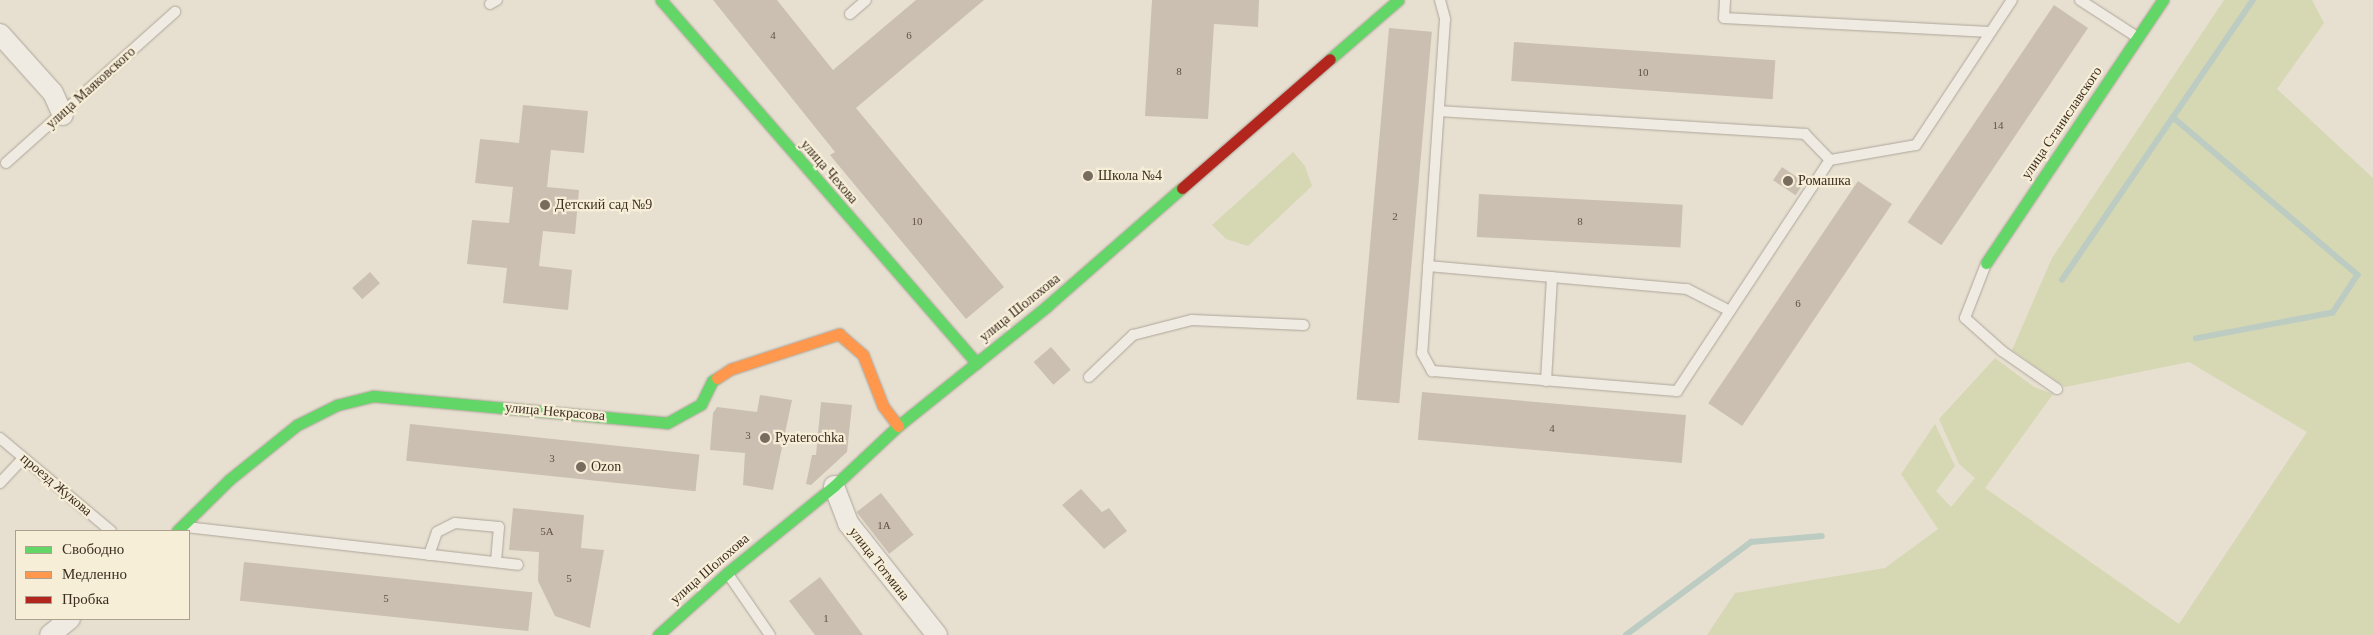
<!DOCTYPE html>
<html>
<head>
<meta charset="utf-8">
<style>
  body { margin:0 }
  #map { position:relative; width:2373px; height:635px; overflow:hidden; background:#e7e0d1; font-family:Georgia,serif }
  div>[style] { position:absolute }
  .green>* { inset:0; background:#d6d7b3 }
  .stream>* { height:5.5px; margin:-2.75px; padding:0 2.75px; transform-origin:2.75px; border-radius:2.75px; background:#bcccc2 }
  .building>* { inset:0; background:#cbbfb2; transform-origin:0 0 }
  .roads { filter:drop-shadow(0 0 1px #ada599) drop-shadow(0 0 1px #ada599) }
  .lane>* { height:10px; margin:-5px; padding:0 5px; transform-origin:5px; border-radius:5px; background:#efebe3 }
  .street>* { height:20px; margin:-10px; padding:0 10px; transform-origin:10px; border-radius:10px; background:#efebe3 }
  .fast>* { height:11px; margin:-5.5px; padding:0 5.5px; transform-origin:5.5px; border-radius:5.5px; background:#63d668 }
  .slow>* { height:11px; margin:-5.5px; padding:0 5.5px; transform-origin:5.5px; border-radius:5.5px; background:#ff974d }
  .jam>* { height:11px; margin:-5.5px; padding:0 5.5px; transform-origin:5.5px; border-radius:5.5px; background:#b3261e }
  .dots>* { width:14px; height:14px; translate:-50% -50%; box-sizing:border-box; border:2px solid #f7eed8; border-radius:50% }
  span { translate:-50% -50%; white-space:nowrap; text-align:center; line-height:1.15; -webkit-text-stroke:4.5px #f7eed8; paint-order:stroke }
  .number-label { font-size:11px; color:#605244 }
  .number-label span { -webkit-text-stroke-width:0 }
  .street-label { font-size:14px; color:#3d2e20 }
  .poi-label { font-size:14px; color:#3d2e20 }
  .left { translate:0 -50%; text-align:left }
  .legend { position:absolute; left:15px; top:530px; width:175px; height:90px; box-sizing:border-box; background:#f7eed8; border:1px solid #ada18e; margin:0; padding:6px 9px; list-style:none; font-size:15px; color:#3d2e20 }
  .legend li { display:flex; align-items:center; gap:10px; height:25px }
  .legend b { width:25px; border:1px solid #ada18e }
</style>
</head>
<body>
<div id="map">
  <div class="green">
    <i style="clip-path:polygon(2224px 0,2312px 0,2324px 23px,2277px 89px,2373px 178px,2373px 635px,1707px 635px,1735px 593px,1885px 568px,1938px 529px,1901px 474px,1935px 424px,1955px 466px,1936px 491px,1951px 507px,1975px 478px,1959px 464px,1939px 419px,1995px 358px,2034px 387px,2053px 394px,1985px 488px,2179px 624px,2307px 432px,2189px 362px,2065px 387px,2012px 350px,2052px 258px)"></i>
    <i style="clip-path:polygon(1293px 152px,1305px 166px,1312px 186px,1248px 246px,1226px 239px,1212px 225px)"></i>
  </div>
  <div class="stream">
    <i style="left:2173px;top:117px;width:243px;rotate:40.5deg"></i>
    <i style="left:2358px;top:275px;width:45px;rotate:123.3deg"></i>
    <i style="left:2333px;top:313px;width:139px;rotate:169.3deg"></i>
    <i style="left:2062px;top:280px;width:339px;rotate:-55.7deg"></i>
    <i style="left:1626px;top:635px;width:156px;rotate:-36.6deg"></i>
    <i style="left:1751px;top:542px;width:71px;rotate:-4.8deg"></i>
  </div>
  <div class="building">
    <i style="clip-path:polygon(713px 0,777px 0,833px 70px,916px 0,984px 0,856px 108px,1004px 287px,966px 319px,830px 155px,835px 152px)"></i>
    <i style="clip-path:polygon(1152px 0,1259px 0,1258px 27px,1214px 24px,1208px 119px,1145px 116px)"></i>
    <i style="left:2054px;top:5px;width:41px;height:262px;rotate:34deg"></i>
    <i style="left:1389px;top:28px;width:43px;height:373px;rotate:5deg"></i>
    <i style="left:1514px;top:42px;width:262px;height:39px;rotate:4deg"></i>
    <i style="clip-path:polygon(523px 105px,588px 111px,584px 153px,551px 150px,547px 187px,579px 190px,575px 234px,543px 231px,539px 266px,572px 270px,568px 310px,503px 303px,507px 268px,467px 264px,472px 220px,509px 223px,513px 187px,475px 183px,480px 139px,519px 143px)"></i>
    <i style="left:1782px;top:167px;width:27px;height:16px;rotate:34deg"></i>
    <i style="left:1858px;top:181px;width:41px;height:268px;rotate:34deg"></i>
    <i style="left:1479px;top:194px;width:204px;height:43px;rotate:3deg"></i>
    <i style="left:370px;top:272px;width:15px;height:24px;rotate:48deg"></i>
    <i style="left:1051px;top:347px;width:30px;height:23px;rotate:49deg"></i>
    <i style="left:1422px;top:392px;width:265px;height:48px;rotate:5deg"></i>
    <i style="clip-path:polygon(760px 395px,792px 400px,773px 490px,743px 485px,745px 453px,710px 450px,713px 413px,717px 407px,757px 412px)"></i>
    <i style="clip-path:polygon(821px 402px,852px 405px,847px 452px,811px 485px,806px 484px,812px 455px,816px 455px)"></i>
    <i style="left:410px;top:424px;width:291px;height:37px;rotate:6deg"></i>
    <i style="clip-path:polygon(1081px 489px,1102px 512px,1109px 508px,1127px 531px,1104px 549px,1062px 505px)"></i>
    <i style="left:881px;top:493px;width:53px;height:31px;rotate:52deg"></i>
    <i style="clip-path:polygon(513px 508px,584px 515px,581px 548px,604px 550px,590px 628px,555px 616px,538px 581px,539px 552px,509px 550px)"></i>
    <i style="left:244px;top:562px;width:290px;height:39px;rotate:6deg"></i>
    <i style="clip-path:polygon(820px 577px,863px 635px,815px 635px,789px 601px)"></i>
  </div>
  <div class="roads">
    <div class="lane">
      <i style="left:1440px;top:0;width:20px;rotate:75deg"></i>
      <i style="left:1445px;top:19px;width:335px;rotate:93.9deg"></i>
      <i style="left:1422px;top:353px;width:21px;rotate:61deg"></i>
      <i style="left:1432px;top:371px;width:246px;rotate:4.7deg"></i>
      <i style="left:1677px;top:391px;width:277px;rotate:-56.5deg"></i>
      <i style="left:1830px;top:160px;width:87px;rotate:-9.9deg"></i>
      <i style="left:1916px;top:145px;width:174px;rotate:-56.5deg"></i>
      <i style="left:1725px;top:0;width:18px;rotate:93deg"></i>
      <i style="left:1724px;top:18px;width:266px;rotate:3deg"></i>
      <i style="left:2080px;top:0;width:68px;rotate:33deg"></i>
      <i style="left:490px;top:4px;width:8px;rotate:-30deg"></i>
      <i style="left:850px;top:14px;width:21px;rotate:-41deg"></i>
      <i style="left:1439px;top:111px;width:367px;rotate:3.6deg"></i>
      <i style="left:1805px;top:134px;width:36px;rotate:46deg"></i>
      <i style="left:6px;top:163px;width:227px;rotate:-41.8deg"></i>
      <i style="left:1986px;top:264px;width:58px;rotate:111.3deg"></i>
      <i style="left:1965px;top:318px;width:50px;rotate:41.7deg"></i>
      <i style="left:2002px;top:351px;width:67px;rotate:34.6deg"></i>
      <i style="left:1428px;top:266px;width:260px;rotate:5.1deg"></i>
      <i style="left:1687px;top:289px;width:48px;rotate:27.1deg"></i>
      <i style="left:1089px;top:377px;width:61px;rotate:-43.7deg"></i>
      <i style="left:1133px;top:335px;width:61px;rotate:-14.3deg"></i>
      <i style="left:1192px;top:320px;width:112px;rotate:2.6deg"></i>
      <i style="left:1546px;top:381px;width:104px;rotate:-86.7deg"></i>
      <i style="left:0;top:438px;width:145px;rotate:40deg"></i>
      <i style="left:0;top:483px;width:34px;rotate:-47deg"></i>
      <i style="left:186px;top:527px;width:334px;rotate:6.5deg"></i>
      <i style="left:429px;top:555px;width:24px;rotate:-71deg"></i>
      <i style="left:437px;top:532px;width:20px;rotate:-27deg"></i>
      <i style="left:455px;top:523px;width:44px;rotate:5.2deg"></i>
      <i style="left:499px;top:527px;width:35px;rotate:95deg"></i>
      <i style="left:728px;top:574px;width:74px;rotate:55.5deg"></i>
    </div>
    <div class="street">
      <i style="left:0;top:34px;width:79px;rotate:48.1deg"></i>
      <i style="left:53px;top:93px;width:24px;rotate:66deg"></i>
      <i style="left:834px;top:486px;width:40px;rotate:69deg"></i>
      <i style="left:848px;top:523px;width:143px;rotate:51.5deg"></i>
      <i style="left:50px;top:635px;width:26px;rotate:-39deg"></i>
    </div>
    <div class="fast">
      <i style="left:661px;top:0;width:481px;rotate:49deg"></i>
      <i style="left:1330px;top:59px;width:90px;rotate:-40.9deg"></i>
      <i style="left:1986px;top:263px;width:317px;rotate:-56.1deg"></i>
      <i style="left:177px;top:531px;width:74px;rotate:-44.5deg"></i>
      <i style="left:230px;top:479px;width:86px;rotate:-38.9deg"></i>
      <i style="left:297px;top:425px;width:45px;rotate:-26.6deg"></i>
      <i style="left:337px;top:405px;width:37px;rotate:-14deg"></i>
      <i style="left:373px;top:396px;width:295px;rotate:5.2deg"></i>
      <i style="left:667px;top:423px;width:39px;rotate:-29deg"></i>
      <i style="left:701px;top:404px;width:25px;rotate:-64deg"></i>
      <i style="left:712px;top:381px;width:6px;rotate:-31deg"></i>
      <i style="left:658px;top:635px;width:93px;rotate:-41.9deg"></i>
      <i style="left:727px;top:573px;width:138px;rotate:-39.1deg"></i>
      <i style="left:834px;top:486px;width:88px;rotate:-43.2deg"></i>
      <i style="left:898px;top:426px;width:191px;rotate:-38.8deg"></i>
      <i style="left:1047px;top:306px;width:179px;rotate:-41.2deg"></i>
    </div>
    <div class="slow">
      <i style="left:717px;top:378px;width:17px;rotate:-33deg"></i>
      <i style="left:731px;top:369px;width:114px;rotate:-18deg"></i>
      <i style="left:839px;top:334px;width:32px;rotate:41deg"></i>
      <i style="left:863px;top:355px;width:55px;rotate:68.6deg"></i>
      <i style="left:883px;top:406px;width:25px;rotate:53deg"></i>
    </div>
    <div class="jam">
      <i style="left:1182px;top:188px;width:196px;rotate:-41.1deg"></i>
    </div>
  </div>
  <div class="dots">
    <i style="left:1088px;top:176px;background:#786c5e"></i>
    <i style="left:1788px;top:181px;background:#786c5e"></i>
    <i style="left:545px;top:205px;background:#786c5e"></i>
    <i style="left:765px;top:438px;background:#786c5e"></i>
    <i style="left:581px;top:467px;background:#786c5e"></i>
  </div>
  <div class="number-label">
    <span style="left:773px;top:35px">4</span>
    <span style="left:909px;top:35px">6</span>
    <span style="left:1179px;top:71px">8</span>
    <span style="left:1643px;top:72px">10</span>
    <span style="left:1998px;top:125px">14</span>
    <span style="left:1395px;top:216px">2</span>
    <span style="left:917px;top:221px">10</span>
    <span style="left:1580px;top:221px">8</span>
    <span style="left:1798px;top:303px">6</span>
    <span style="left:1552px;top:428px">4</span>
    <span style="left:748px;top:435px">3</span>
    <span style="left:552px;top:458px">3</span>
    <span style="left:884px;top:525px">1А</span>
    <span style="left:547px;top:531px">5А</span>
    <span style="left:569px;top:578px">5</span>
    <span style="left:386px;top:598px">5</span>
    <span style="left:826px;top:618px">1</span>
  </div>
  <div class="street-label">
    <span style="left:91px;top:88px;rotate:-42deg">улица Маяковского</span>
    <span style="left:2062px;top:123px;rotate:-56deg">улица Станиславского</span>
    <span style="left:829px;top:172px;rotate:49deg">улица Чехова</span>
    <span style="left:1020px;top:308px;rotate:-39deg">улица Шолохова</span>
    <span style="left:555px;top:412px;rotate:5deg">улица Некрасова</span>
    <span style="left:56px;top:485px;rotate:40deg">проезд Жукова</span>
    <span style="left:879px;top:564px;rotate:52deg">улица Тотмина</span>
    <span style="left:710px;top:569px;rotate:-41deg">улица Шолохова</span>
  </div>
  <div class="poi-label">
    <span class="left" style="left:1098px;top:176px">Школа №4</span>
    <span class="left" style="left:1798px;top:181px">Ромашка</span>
    <span class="left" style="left:555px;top:205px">Детский сад №9</span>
    <span class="left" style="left:775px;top:438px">Pyaterochka</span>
    <span class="left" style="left:591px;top:467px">Ozon</span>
  </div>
  <ul class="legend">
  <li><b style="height:6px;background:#63d668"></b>Свободно</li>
  <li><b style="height:6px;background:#ff974d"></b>Медленно</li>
  <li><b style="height:6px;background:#b3261e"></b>Пробка</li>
  </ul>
</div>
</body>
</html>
